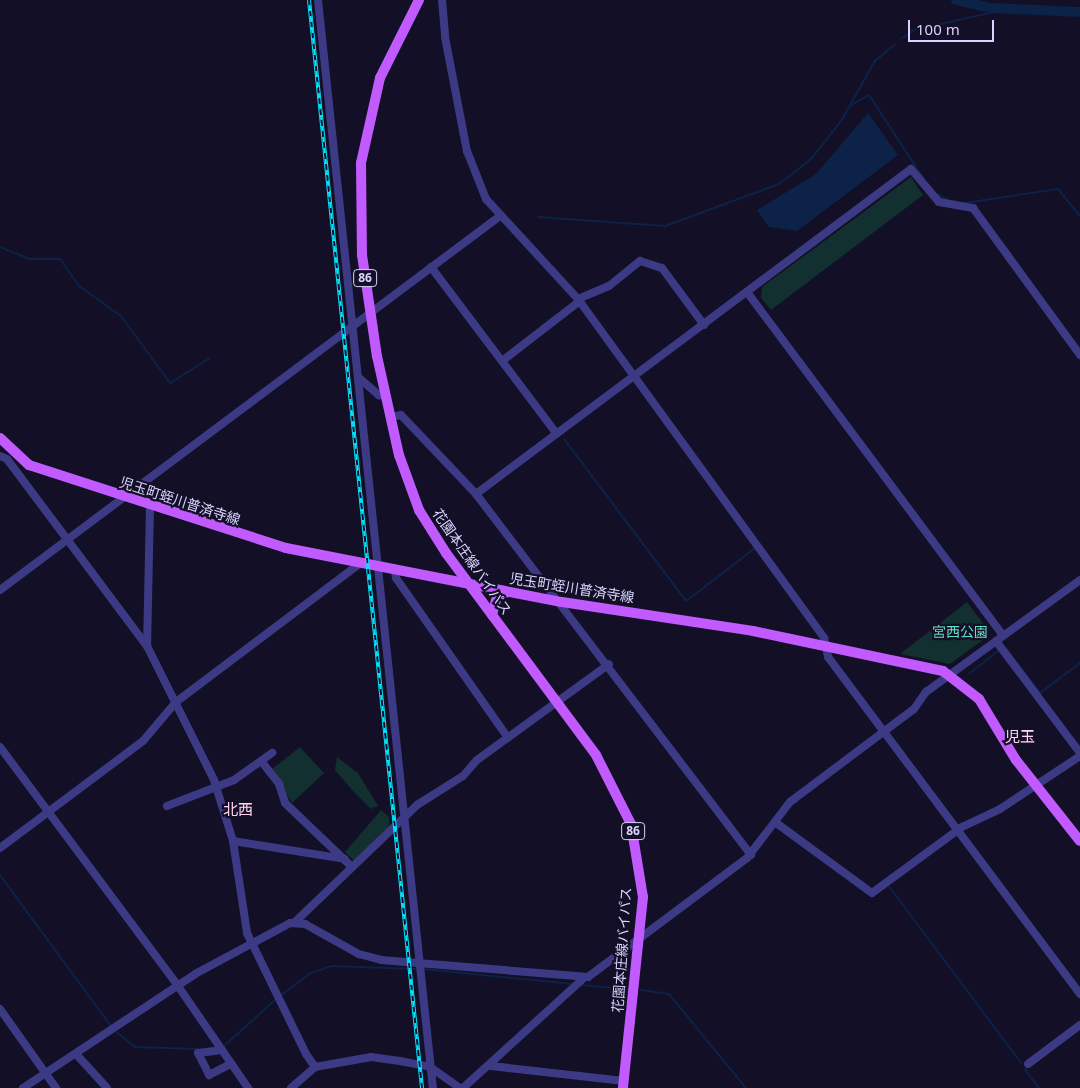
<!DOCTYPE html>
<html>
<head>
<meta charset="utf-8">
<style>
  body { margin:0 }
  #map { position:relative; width:1080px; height:1088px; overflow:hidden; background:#130f26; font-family:"Noto Sans","Noto Sans JP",sans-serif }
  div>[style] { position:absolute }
  .green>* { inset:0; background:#12302f }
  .water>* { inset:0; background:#0c2248 }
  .stream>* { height:2px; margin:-1px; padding:0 1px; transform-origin:1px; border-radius:1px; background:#0c2248 }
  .river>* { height:10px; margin:-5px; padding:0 5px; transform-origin:5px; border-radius:5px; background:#0c2248 }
  .minor>* { height:8px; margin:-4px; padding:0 4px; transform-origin:4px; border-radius:4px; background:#3d3a85 }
  .major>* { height:10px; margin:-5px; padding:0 5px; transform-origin:5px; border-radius:5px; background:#c25bff }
  .rail>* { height:4px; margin-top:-2px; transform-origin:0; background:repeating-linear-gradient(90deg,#130f26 0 5.5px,#00e5ff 0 11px); box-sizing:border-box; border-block:1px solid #00e5ff }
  span { translate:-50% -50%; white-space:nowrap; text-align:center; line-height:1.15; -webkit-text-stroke:4.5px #130f26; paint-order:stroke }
  .shield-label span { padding:1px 4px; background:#130f26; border:1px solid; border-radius:4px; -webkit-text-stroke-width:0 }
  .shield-label { font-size:12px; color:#d9d4ff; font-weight:700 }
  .street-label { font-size:14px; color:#d9d4ff }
  .park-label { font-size:14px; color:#5fe0c0 }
  .neighbourhood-label { font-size:15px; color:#ffd6f0 }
  .scale { position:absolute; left:908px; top:20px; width:86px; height:22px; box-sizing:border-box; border:2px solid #d9d4ff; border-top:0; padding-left:6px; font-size:15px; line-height:18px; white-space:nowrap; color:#d9d4ff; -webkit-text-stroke:4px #130f26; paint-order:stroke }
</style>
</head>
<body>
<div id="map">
  <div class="green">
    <i style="clip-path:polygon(911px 177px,923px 195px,771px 310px,761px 298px,762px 287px)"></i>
    <i style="clip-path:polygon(967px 602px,986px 627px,984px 639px,950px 664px,900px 654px)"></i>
    <i style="clip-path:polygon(300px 747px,324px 773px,292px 803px,271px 770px)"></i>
    <i style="clip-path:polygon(337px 757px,358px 773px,378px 806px,371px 809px,352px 790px,335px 770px)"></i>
    <i style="clip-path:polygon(381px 810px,389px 817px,390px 830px,355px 862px,345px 852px)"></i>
  </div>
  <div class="water">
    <i style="clip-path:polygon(868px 113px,898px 155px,797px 231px,769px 227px,757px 210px,816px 174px)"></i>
  </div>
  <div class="stream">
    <i style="left:901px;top:39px;width:16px;rotate:-35deg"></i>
    <i style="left:914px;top:30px;width:95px;rotate:-12.7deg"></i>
    <i style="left:851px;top:105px;width:21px;rotate:-29deg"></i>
    <i style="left:869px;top:95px;width:100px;rotate:56.8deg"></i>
    <i style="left:937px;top:194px;width:15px;rotate:28deg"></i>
    <i style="left:965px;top:203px;width:94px;rotate:-8.6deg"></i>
    <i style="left:1058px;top:189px;width:35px;rotate:51deg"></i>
    <i style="left:538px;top:217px;width:127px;rotate:4.1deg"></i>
    <i style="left:665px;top:226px;width:121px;rotate:-20.2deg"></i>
    <i style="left:779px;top:184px;width:41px;rotate:-38deg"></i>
    <i style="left:811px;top:159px;width:48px;rotate:-51.7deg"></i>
    <i style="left:841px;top:121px;width:69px;rotate:-60.5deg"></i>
    <i style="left:875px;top:61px;width:25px;rotate:-40deg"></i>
    <i style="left:0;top:247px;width:31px;rotate:22deg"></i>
    <i style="left:29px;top:259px;width:31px"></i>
    <i style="left:60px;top:259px;width:33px;rotate:55deg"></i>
    <i style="left:79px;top:286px;width:52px;rotate:35.5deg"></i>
    <i style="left:121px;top:316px;width:83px;rotate:53.8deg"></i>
    <i style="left:170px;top:383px;width:47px;rotate:-32deg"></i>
    <i style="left:564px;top:439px;width:203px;rotate:53deg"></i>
    <i style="left:686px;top:601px;width:86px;rotate:-37.4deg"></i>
    <i style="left:1005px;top:647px;width:58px;rotate:52.7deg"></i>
    <i style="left:1040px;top:693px;width:50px;rotate:-36.9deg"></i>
    <i style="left:970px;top:673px;width:36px;rotate:-38deg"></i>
    <i style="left:776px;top:827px;width:112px;rotate:36.3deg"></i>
    <i style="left:0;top:875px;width:187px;rotate:53.7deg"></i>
    <i style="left:888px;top:885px;width:222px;rotate:53.2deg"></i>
    <i style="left:423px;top:969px;width:151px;rotate:5.7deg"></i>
    <i style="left:580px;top:985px;width:48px;rotate:4.8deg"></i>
    <i style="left:641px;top:990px;width:28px;rotate:8deg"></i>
    <i style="left:669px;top:994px;width:122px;rotate:50.7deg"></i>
    <i style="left:280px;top:996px;width:36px;rotate:-37deg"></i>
    <i style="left:309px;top:974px;width:23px;rotate:-20deg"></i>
    <i style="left:331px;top:966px;width:87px;rotate:2deg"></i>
    <i style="left:114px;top:1030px;width:27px;rotate:39deg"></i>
    <i style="left:135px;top:1047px;width:63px;rotate:1.8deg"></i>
    <i style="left:222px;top:1048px;width:73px;rotate:-42.2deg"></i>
    <i style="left:1025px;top:1069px;width:24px;rotate:54deg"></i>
  </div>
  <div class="river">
    <i style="left:956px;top:0;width:37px;rotate:13deg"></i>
    <i style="left:992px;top:8px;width:88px;rotate:2.6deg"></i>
  </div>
  <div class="minor">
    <i style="left:318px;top:0;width:1094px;rotate:83.97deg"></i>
    <i style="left:442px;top:0;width:37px;rotate:85deg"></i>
    <i style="left:445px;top:37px;width:116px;rotate:79.1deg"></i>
    <i style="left:467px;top:151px;width:52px;rotate:68.4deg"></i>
    <i style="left:486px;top:199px;width:136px;rotate:47.4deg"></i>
    <i style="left:578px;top:299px;width:419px;rotate:54deg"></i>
    <i style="left:824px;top:638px;width:19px;rotate:78deg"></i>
    <i style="left:828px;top:657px;width:421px;rotate:53.2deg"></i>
    <i style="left:431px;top:267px;width:208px;rotate:53deg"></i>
    <i style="left:747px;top:292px;width:428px;rotate:53.3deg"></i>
    <i style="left:578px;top:299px;width:34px;rotate:-23deg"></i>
    <i style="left:609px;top:286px;width:40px;rotate:-39deg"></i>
    <i style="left:640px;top:261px;width:23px;rotate:18deg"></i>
    <i style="left:662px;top:268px;width:71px;rotate:53.6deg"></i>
    <i style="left:502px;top:361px;width:98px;rotate:-37.6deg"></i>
    <i style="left:358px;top:377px;width:28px;rotate:41deg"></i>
    <i style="left:379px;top:395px;width:6px;rotate:-9deg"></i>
    <i style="left:390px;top:417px;width:11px;rotate:-10deg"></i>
    <i style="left:401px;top:415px;width:109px;rotate:46.5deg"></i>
    <i style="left:476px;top:494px;width:454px;rotate:52.7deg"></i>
    <i style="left:0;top:456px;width:8px;rotate:23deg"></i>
    <i style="left:7px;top:459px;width:234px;rotate:53.2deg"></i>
    <i style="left:476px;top:494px;width:543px;rotate:-36.76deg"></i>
    <i style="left:911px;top:169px;width:43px;rotate:49.7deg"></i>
    <i style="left:939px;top:202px;width:35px;rotate:10deg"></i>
    <i style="left:973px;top:208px;width:182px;rotate:53.9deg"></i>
    <i style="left:150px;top:506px;width:140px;rotate:91.2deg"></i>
    <i style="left:147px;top:646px;width:150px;rotate:63.4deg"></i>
    <i style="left:214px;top:780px;width:64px;rotate:72.7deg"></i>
    <i style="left:233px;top:841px;width:93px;rotate:81.3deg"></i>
    <i style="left:247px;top:933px;width:135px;rotate:64deg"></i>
    <i style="left:306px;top:1054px;width:16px;rotate:55deg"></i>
    <i style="left:315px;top:1067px;width:57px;rotate:-10.1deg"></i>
    <i style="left:371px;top:1057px;width:29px;rotate:8deg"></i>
    <i style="left:400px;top:1061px;width:31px;rotate:11deg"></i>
    <i style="left:430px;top:1067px;width:37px;rotate:35deg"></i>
    <i style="left:395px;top:571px;width:7px;rotate:82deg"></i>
    <i style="left:396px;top:578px;width:195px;rotate:55deg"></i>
    <i style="left:0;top:590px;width:624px;rotate:-36.8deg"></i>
    <i style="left:996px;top:641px;width:140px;rotate:53.1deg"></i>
    <i style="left:0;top:747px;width:298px;rotate:53.3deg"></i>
    <i style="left:178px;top:986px;width:124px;rotate:55.5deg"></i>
    <i style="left:262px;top:762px;width:28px;rotate:52deg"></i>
    <i style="left:279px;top:784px;width:20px;rotate:72deg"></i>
    <i style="left:285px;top:803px;width:93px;rotate:43.7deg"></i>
    <i style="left:167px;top:806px;width:72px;rotate:-21.2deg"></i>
    <i style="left:234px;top:780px;width:47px;rotate:-35.4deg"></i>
    <i style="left:775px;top:822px;width:120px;rotate:36.2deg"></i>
    <i style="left:872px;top:893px;width:112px;rotate:-36.3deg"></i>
    <i style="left:962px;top:827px;width:42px;rotate:-25.3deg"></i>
    <i style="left:1000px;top:809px;width:96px;rotate:-33.5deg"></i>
    <i style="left:233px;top:841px;width:113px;rotate:9.1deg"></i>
    <i style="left:0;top:848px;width:179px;rotate:-36.8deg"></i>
    <i style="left:143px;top:741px;width:51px;rotate:-49.8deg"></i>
    <i style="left:176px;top:702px;width:229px;rotate:-37deg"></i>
    <i style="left:295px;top:922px;width:169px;rotate:-43.8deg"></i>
    <i style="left:417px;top:805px;width:54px;rotate:-32.2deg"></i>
    <i style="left:463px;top:776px;width:21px;rotate:-49deg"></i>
    <i style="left:477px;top:760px;width:163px;rotate:-36deg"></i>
    <i style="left:0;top:1009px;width:97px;rotate:54.7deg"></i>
    <i style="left:222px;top:1050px;width:24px;rotate:173deg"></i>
    <i style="left:198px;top:1053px;width:25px;rotate:63deg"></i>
    <i style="left:209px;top:1075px;width:25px;rotate:-27deg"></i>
    <i style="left:76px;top:1054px;width:46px;rotate:47.6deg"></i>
    <i style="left:1028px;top:1064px;width:65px;rotate:-36.9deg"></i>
    <i style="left:491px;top:1066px;width:134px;rotate:6.4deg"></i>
    <i style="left:23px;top:1088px;width:206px;rotate:-33.5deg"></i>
    <i style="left:195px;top:974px;width:108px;rotate:-28.2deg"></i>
    <i style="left:290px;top:923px;width:15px;rotate:4deg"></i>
    <i style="left:305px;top:924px;width:62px;rotate:29.1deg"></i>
    <i style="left:359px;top:954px;width:23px;rotate:15deg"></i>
    <i style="left:381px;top:960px;width:208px;rotate:4.7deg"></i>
    <i style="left:588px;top:977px;width:199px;rotate:-36.8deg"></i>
    <i style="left:747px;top:858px;width:71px;rotate:-52.5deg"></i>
    <i style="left:790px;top:802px;width:155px;rotate:-36.9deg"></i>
    <i style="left:914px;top:709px;width:21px;rotate:-55deg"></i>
    <i style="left:926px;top:692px;width:190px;rotate:-36deg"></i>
    <i style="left:291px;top:1088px;width:32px;rotate:-41deg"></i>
    <i style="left:463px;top:1088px;width:164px;rotate:-42.3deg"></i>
  </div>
  <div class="major">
    <i style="left:419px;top:0;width:87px;rotate:116.6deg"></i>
    <i style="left:380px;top:78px;width:87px;rotate:102.6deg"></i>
    <i style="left:361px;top:163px;width:92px;rotate:89.4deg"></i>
    <i style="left:362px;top:255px;width:102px;rotate:81.6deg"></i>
    <i style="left:377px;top:356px;width:101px;rotate:77.5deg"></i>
    <i style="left:399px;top:455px;width:59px;rotate:70deg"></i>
    <i style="left:419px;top:510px;width:51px;rotate:57.9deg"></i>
    <i style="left:446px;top:553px;width:252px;rotate:53.4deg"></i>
    <i style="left:596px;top:755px;width:77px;rotate:63.1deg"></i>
    <i style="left:631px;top:824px;width:74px;rotate:80.7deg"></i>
    <i style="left:643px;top:897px;width:192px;rotate:96deg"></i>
    <i style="left:0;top:438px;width:40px;rotate:43deg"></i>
    <i style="left:29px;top:465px;width:270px;rotate:17.9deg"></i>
    <i style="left:286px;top:548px;width:281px;rotate:11.1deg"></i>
    <i style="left:562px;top:602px;width:193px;rotate:8.6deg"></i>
    <i style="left:753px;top:631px;width:194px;rotate:11.9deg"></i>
    <i style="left:943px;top:671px;width:46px;rotate:37.9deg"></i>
    <i style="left:979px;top:699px;width:71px;rotate:58.8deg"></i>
    <i style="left:1016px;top:760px;width:103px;rotate:51.7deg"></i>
    <i style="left:492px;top:615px;width:20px;rotate:-75deg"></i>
    <i style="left:497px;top:596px;width:12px;rotate:-20deg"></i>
  </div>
  <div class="rail">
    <i style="left:309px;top:0;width:1094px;rotate:84.07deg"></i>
  </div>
  <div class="shield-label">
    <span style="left:365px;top:278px">86</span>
    <span style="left:633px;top:831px">86</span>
  </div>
  <div class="street-label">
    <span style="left:180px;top:501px;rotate:18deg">児玉町蛭川普済寺線</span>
    <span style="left:472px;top:562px;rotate:55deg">花園本庄線バイパス</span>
    <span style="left:572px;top:588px;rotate:9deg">児玉町蛭川普済寺線</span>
    <span style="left:622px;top:950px;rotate:-86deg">花園本庄線バイパス</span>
  </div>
  <div class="park-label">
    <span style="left:960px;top:632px">宮西公園</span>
  </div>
  <div class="neighbourhood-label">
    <span style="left:1020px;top:737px">児玉</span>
    <span style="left:238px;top:810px">北西</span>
  </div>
  <div class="scale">100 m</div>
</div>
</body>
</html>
